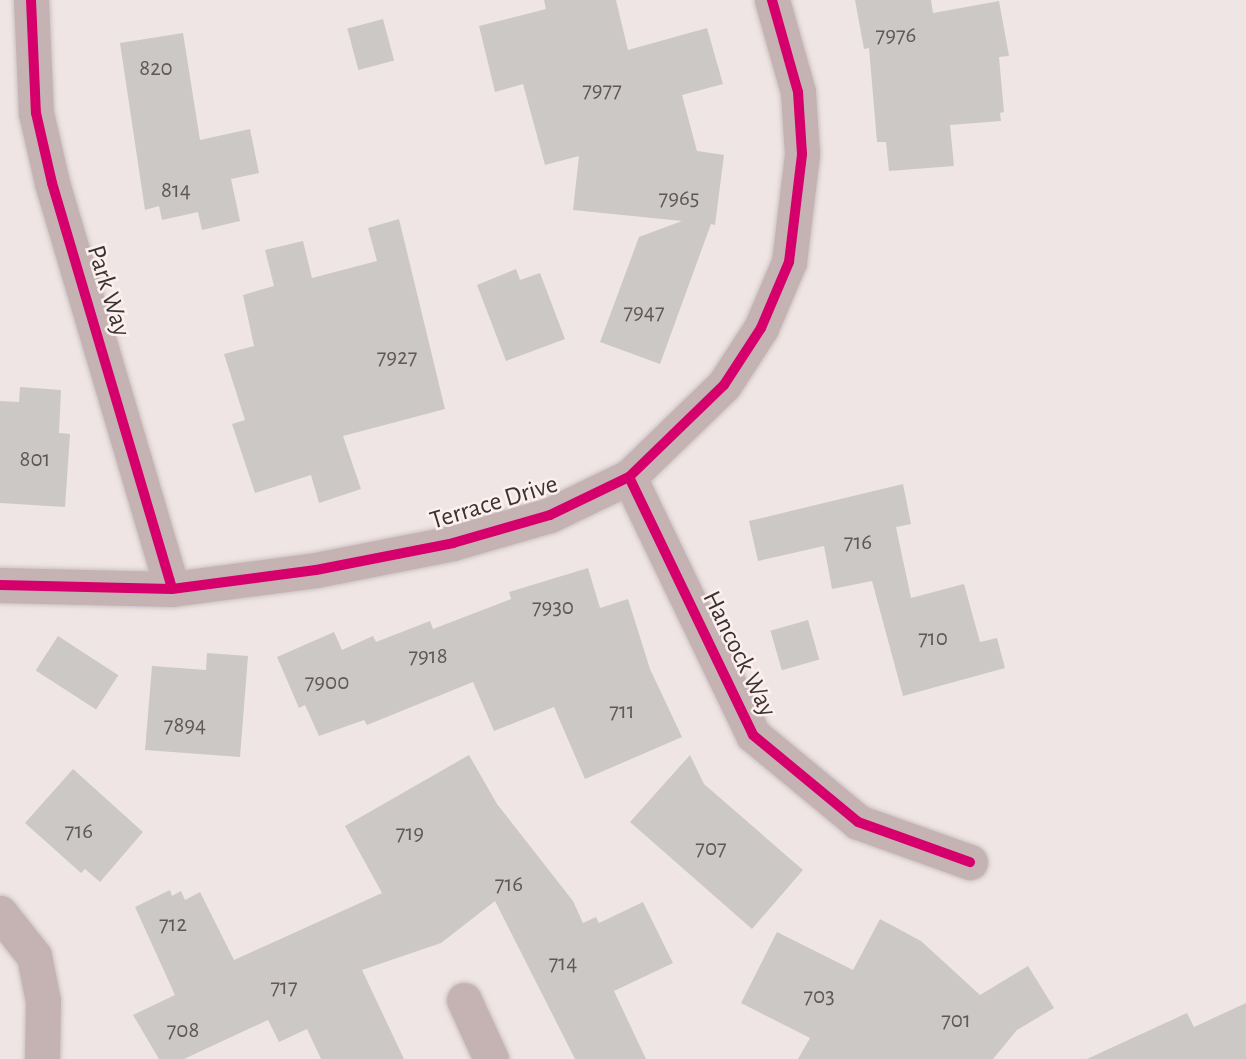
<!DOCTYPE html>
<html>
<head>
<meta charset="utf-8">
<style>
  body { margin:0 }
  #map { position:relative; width:1246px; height:1059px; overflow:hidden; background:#f0e5e5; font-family:"Alegreya Sans",sans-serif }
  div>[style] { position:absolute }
  .building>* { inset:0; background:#cbc8c6; transform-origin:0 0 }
  .roads { filter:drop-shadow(0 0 2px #cbc2c2) drop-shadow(0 0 2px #cbc2c2) }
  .minor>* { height:35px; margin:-17.5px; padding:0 17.5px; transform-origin:17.5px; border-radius:17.5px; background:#c5b3b4 }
  .cycleway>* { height:10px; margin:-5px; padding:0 5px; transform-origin:5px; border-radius:5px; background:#d6006c }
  span { translate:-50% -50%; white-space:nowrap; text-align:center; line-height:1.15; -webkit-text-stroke:5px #feefef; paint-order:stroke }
  .number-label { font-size:23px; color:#5e5858 }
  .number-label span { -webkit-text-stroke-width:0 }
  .street-label { font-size:26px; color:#3a3333 }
</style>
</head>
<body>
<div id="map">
  <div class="building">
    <i style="clip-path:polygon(544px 0,616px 0,628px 50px,707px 28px,723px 84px,682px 95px,697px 151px,724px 155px,715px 225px,711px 224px,660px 364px,600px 342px,639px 237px,682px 221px,573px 210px,579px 156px,545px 165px,523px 84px,495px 92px,479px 26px,546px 9px)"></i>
    <i style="clip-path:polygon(855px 0,931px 0,933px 13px,999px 1px,1009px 56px,999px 57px,1004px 112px,1000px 113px,1001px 121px,950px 125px,954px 166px,889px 171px,886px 142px,877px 142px,869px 48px,864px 49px)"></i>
    <i style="left:383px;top:19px;width:43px;height:37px;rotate:75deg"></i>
    <i style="clip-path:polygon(183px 33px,200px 140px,250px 129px,259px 173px,231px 179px,240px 221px,202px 230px,198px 212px,162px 220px,159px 206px,145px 210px,120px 43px)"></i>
    <i style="clip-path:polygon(399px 219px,445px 409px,343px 436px,361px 489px,319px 503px,311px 475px,255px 493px,232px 424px,245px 420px,224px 354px,254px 346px,243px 295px,274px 286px,265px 250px,303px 241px,312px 278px,377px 261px,368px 228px)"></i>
    <i style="clip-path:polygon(516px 269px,520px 280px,540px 273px,565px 339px,506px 361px,477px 285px)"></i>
    <i style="clip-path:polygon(20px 387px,61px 390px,59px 433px,70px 434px,65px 507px,0 503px,0 401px,19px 402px)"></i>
    <i style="clip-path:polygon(903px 484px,911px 524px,896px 527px,911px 598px,964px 584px,980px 642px,997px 638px,1005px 668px,903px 696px,872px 581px,832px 589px,824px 546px,758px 561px,749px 521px)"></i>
    <i style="clip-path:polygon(588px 568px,600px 608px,628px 599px,650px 669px,682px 737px,585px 779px,554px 707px,494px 731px,473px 682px,367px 725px,364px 720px,319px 736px,305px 705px,299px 708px,277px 657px,334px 632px,342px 650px,373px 636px,376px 642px,430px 621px,433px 629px,511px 599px,509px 592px)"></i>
    <i style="left:808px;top:620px;width:41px;height:39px;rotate:74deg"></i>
    <i style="left:58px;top:636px;width:72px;height:41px;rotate:33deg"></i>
    <i style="clip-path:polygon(207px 653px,248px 656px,240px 757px,145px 750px,152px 666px,206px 670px)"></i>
    <i style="clip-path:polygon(469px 755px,497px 804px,573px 901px,583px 923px,596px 917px,599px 923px,643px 902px,673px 963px,614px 991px,646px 1059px,575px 1059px,495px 901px,441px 943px,362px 970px,404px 1059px,321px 1059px,307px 1029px,279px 1042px,268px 1020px,184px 1059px,159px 1059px,133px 1015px,175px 995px,135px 907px,170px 890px,172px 896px,181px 891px,185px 900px,200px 892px,234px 960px,382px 893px,345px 826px)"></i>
    <i style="clip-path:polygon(690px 755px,704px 784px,803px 870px,752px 929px,630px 822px)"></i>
    <i style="clip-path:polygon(73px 769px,143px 832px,100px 882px,85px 869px,81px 873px,25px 823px)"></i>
    <i style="clip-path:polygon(880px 919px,921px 941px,980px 995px,1028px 966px,1054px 1008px,1017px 1030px,993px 1059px,798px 1059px,810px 1038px,741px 1003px,777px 932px,853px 970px)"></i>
    <i style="clip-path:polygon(1246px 1003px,1246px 1059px,1087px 1059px,1187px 1013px,1194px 1027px)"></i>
  </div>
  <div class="roads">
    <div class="minor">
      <i style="left:31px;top:0;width:113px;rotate:87.5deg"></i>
      <i style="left:36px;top:113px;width:72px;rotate:77.1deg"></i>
      <i style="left:52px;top:183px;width:423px;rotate:73.5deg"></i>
      <i style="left:629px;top:477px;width:286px;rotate:64.3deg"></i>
      <i style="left:753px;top:735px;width:136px;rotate:39.6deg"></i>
      <i style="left:858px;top:822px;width:119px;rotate:19.7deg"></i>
      <i style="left:0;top:585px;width:172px;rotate:1.3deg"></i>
      <i style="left:172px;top:589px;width:145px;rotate:-7.5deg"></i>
      <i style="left:316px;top:570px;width:140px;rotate:-11.1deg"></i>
      <i style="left:453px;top:543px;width:101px;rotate:-16.1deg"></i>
      <i style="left:550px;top:515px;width:88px;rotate:-25.7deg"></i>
      <i style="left:629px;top:477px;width:132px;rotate:-44.1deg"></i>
      <i style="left:724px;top:385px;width:68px;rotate:-57deg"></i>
      <i style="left:761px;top:328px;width:72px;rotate:-67deg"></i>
      <i style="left:789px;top:262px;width:109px;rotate:-83.1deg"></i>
      <i style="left:802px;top:154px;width:62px;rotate:-93.7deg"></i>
      <i style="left:798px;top:92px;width:96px;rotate:-105.8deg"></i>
      <i style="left:0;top:913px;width:55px;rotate:51.7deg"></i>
      <i style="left:34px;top:956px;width:46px;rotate:78.7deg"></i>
      <i style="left:43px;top:1001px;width:58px;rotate:91deg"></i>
      <i style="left:464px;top:1000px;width:65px;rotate:65.4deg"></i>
    </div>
  </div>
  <div class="cycleway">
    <i style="left:31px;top:0;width:113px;rotate:87.5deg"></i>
    <i style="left:36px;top:113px;width:72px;rotate:77.1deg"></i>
    <i style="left:52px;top:183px;width:423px;rotate:73.5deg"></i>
    <i style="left:629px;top:477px;width:286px;rotate:64.3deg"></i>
    <i style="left:753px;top:735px;width:136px;rotate:39.6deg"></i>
    <i style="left:858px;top:822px;width:119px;rotate:19.7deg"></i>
    <i style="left:0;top:585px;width:172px;rotate:1.3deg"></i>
    <i style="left:172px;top:589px;width:145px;rotate:-7.5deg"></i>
    <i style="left:316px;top:570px;width:140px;rotate:-11.1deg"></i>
    <i style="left:453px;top:543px;width:101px;rotate:-16.1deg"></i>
    <i style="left:550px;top:515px;width:88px;rotate:-25.7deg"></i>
    <i style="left:629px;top:477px;width:132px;rotate:-44.1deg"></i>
    <i style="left:724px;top:385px;width:68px;rotate:-57deg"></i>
    <i style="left:761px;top:328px;width:72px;rotate:-67deg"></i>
    <i style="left:789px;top:262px;width:109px;rotate:-83.1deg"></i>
    <i style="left:802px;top:154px;width:62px;rotate:-93.7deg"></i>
    <i style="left:798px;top:92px;width:96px;rotate:-105.8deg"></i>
  </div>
  <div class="number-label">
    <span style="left:896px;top:36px">7976</span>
    <span style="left:156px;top:69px">820</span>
    <span style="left:602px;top:91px">7977</span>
    <span style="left:176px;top:191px">814</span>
    <span style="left:679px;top:199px">7965</span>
    <span style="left:644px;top:313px">7947</span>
    <span style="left:397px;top:358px">7927</span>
    <span style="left:35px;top:460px">801</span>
    <span style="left:858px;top:543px">716</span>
    <span style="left:553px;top:608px">7930</span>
    <span style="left:933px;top:639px">710</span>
    <span style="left:428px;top:657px">7918</span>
    <span style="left:327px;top:683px">7900</span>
    <span style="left:622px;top:712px">711</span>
    <span style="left:185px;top:726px">7894</span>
    <span style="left:79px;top:832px">716</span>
    <span style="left:410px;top:834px">719</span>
    <span style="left:711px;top:849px">707</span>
    <span style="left:509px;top:885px">716</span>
    <span style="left:173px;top:925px">712</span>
    <span style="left:563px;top:964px">714</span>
    <span style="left:284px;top:988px">717</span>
    <span style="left:819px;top:997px">703</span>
    <span style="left:956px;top:1021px">701</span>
    <span style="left:183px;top:1031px">708</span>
  </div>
  <div class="street-label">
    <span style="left:108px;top:291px;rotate:73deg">Park Way</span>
    <span style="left:494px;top:503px;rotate:-17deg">Terrace Drive</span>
    <span style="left:739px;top:654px;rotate:64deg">Hancock Way</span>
  </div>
</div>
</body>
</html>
